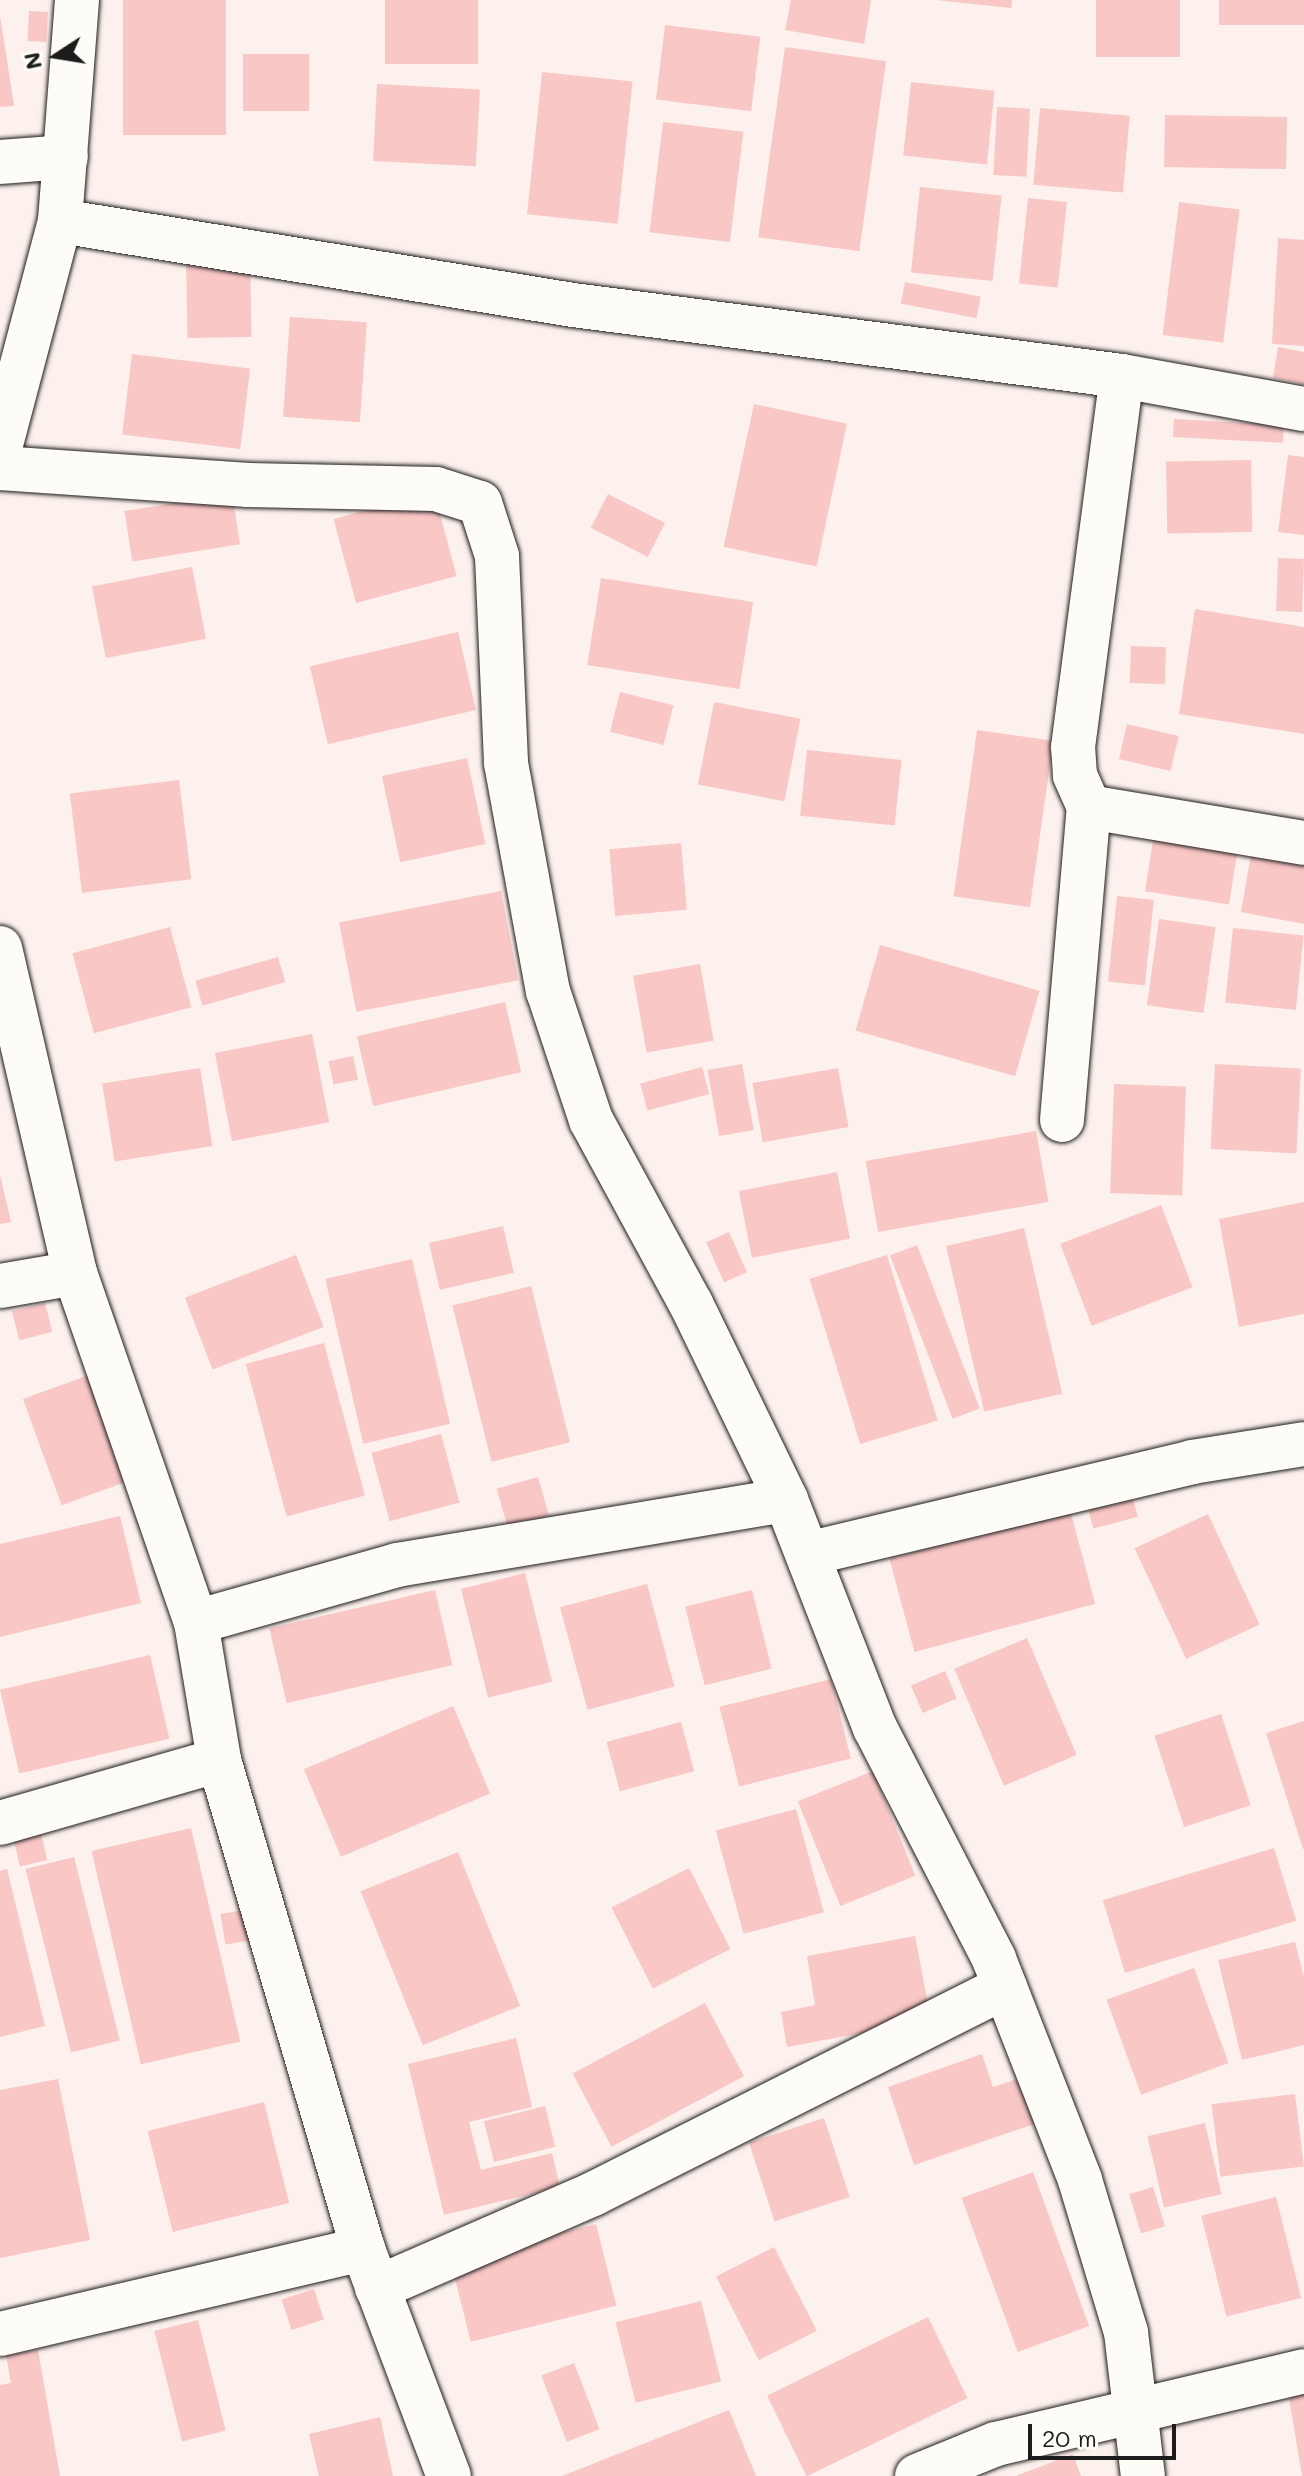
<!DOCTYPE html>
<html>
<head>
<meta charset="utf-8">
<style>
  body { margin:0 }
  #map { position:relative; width:1304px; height:2476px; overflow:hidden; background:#fcf1ed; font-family:Mali,sans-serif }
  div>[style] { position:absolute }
  .building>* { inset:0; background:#f8c7c6; transform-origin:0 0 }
  .roads { filter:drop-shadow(0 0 2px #1c1c1c) drop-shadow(0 0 2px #1c1c1c) }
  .minor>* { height:44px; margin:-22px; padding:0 22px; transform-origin:22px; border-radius:22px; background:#fdfcf7 }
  span { translate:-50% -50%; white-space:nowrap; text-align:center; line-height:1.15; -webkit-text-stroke:7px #fdfcf7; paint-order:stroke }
  .north { position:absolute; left:16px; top:16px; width:80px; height:80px; -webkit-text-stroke:6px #fdfcf7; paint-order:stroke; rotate:258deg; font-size:22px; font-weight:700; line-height:32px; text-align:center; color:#1c1c1c }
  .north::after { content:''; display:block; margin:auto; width:28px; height:36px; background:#1c1c1c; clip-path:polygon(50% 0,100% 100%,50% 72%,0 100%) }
  .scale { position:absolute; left:1028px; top:2424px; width:148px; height:36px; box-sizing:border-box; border:4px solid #1c1c1c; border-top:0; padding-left:10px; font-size:24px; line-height:28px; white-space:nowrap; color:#1c1c1c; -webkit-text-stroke:6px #fdfcf7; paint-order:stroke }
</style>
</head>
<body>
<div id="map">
  <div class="building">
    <i style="left:123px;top:0;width:103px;height:135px"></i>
    <i style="left:385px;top:0;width:93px;height:64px"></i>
    <i style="clip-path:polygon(791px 0,871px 0,864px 44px,785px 30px)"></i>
    <i style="clip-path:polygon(936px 0,1012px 0,1011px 8px)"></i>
    <i style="left:1096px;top:0;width:84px;height:57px"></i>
    <i style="left:1219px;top:0;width:85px;height:25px"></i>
    <i style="left:29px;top:11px;width:19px;height:30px;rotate:3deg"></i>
    <i style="clip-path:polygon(0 16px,14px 106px,0 107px)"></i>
    <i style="left:665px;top:25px;width:96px;height:75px;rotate:7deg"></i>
    <i style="left:785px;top:47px;width:102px;height:192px;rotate:8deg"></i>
    <i style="left:243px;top:54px;width:66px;height:57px"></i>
    <i style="left:542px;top:72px;width:91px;height:143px;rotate:6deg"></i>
    <i style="left:911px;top:82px;width:84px;height:74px;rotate:6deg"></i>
    <i style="left:377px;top:84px;width:103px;height:77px;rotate:3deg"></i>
    <i style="left:997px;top:107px;width:33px;height:68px;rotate:3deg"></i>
    <i style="left:1040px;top:108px;width:90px;height:77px;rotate:5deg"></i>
    <i style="left:1165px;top:115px;width:122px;height:52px;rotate:1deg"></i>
    <i style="left:663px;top:122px;width:81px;height:111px;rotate:7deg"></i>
    <i style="left:920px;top:187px;width:82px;height:86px;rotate:6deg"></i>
    <i style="left:1028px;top:198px;width:39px;height:86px;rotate:6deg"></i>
    <i style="left:1179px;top:202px;width:61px;height:134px;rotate:7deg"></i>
    <i style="clip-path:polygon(1278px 238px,1304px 240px,1304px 346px,1272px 344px)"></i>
    <i style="left:250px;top:253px;width:84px;height:64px;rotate:89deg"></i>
    <i style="left:905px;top:282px;width:77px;height:22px;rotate:11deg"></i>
    <i style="left:290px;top:317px;width:77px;height:100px;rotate:4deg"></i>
    <i style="clip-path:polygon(1278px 347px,1304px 352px,1304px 384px,1273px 378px)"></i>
    <i style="left:132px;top:354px;width:119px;height:81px;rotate:7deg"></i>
    <i style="left:754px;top:404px;width:95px;height:146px;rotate:12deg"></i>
    <i style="left:1174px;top:419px;width:110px;height:18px;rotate:3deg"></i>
    <i style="clip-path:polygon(1288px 455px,1304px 457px,1304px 535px,1278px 532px)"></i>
    <i style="left:1251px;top:460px;width:72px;height:85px;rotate:89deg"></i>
    <i style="left:434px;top:492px;width:87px;height:104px;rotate:75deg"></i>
    <i style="left:232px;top:494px;width:51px;height:109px;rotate:81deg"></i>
    <i style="left:608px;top:494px;width:64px;height:38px;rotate:27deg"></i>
    <i style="left:1278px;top:558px;width:26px;height:53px;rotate:2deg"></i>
    <i style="left:192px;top:567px;width:73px;height:102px;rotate:79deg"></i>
    <i style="left:601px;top:578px;width:154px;height:88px;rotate:9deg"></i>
    <i style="clip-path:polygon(1195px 609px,1304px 627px,1304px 734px,1179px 714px)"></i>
    <i style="left:458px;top:632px;width:80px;height:152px;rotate:77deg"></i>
    <i style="left:1131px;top:646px;width:35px;height:37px;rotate:2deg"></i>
    <i style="left:620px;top:692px;width:55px;height:41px;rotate:14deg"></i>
    <i style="left:714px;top:702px;width:88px;height:84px;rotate:11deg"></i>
    <i style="left:1127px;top:724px;width:53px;height:36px;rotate:13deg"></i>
    <i style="left:977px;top:730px;width:77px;height:168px;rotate:8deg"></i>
    <i style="left:807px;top:750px;width:95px;height:66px;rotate:6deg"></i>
    <i style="left:467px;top:758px;width:88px;height:87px;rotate:78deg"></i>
    <i style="left:179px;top:780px;width:100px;height:110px;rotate:83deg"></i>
    <i style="left:1155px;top:828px;width:85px;height:64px;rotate:9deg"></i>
    <i style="left:681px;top:843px;width:67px;height:72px;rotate:85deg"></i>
    <i style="clip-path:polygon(1253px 843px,1304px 853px,1304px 924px,1241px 912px)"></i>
    <i style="left:501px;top:891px;width:91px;height:165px;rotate:79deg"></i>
    <i style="left:1117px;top:896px;width:37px;height:86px;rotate:6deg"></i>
    <i style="left:1159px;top:919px;width:57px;height:87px;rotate:8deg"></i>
    <i style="left:170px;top:927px;width:83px;height:101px;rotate:75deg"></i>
    <i style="left:1233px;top:928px;width:71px;height:75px;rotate:6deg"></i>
    <i style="left:880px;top:945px;width:166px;height:89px;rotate:16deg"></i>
    <i style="left:278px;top:957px;width:26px;height:86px;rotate:74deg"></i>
    <i style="left:700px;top:964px;width:78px;height:68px;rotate:80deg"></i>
    <i style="left:505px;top:1002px;width:72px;height:152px;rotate:77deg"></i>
    <i style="left:312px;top:1034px;width:90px;height:99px;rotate:79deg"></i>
    <i style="left:353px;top:1056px;width:24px;height:25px;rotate:78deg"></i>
    <i style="left:742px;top:1064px;width:67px;height:35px;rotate:80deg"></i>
    <i style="left:1215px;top:1064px;width:86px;height:85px;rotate:3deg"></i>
    <i style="left:702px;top:1067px;width:28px;height:64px;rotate:75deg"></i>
    <i style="left:200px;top:1068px;width:79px;height:99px;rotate:81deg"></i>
    <i style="left:838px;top:1068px;width:60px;height:87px;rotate:80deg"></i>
    <i style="left:1114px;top:1084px;width:72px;height:109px;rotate:2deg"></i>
    <i style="left:1036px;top:1131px;width:72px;height:173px;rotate:80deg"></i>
    <i style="left:837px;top:1172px;width:68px;height:100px;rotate:79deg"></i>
    <i style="clip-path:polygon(0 1175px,11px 1222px,0 1224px)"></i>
    <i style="clip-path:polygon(1304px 1202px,1304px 1314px,1239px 1327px,1219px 1219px)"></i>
    <i style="left:1161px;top:1205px;width:88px;height:108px;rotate:69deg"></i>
    <i style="left:503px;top:1226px;width:48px;height:76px;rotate:77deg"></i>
    <i style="left:1024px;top:1228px;width:170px;height:80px;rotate:77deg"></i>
    <i style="left:729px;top:1232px;width:44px;height:25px;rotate:66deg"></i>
    <i style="left:917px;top:1245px;width:175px;height:29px;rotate:69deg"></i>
    <i style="left:296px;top:1255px;width:77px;height:119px;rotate:69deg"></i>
    <i style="left:887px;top:1255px;width:173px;height:81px;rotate:73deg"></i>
    <i style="left:412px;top:1259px;width:169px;height:89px;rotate:77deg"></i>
    <i style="left:531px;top:1286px;width:161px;height:81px;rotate:76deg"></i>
    <i style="left:45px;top:1303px;width:30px;height:34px;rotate:76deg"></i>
    <i style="left:324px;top:1343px;width:158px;height:81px;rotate:75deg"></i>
    <i style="left:100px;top:1371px;width:113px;height:82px;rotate:70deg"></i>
    <i style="left:441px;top:1434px;width:71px;height:72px;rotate:75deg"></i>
    <i style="left:538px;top:1477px;width:40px;height:43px;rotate:74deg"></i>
    <i style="left:1128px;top:1480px;width:38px;height:46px;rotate:75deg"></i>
    <i style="left:1070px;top:1510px;width:97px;height:187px;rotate:75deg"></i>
    <i style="left:1208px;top:1514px;width:122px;height:81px;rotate:65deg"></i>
    <i style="clip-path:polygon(120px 1516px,141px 1603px,0 1637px,0 1544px)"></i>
    <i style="left:525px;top:1573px;width:112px;height:66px;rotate:76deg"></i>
    <i style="left:647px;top:1584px;width:106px;height:90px;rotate:75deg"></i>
    <i style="left:435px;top:1590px;width:77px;height:170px;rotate:77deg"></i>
    <i style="left:752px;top:1590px;width:81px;height:69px;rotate:76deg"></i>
    <i style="left:1027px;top:1638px;width:127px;height:79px;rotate:67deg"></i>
    <i style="left:150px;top:1655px;width:86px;height:154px;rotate:77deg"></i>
    <i style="left:945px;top:1671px;width:30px;height:37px;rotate:67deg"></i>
    <i style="left:831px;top:1679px;width:82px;height:115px;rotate:76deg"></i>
    <i style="left:453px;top:1706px;width:95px;height:162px;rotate:67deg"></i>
    <i style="left:1221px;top:1714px;width:96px;height:70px;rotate:72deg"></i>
    <i style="clip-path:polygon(1304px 1721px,1304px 1849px,1303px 1849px,1266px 1733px)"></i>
    <i style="left:681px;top:1722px;width:51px;height:77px;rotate:75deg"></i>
    <i style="left:873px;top:1771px;width:113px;height:81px;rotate:68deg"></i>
    <i style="left:796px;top:1809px;width:107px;height:83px;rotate:75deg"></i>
    <i style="left:191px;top:1828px;width:219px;height:102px;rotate:77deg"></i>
    <i style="left:40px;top:1829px;width:32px;height:28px;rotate:77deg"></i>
    <i style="left:1274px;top:1848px;width:76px;height:179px;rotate:73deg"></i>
    <i style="left:458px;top:1852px;width:166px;height:105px;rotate:68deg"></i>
    <i style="left:74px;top:1857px;width:189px;height:50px;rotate:76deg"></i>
    <i style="left:689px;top:1868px;width:91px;height:87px;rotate:63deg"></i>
    <i style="clip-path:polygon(7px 1869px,45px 2026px,0 2037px,0 1871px)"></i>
    <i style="left:258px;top:1908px;width:31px;height:38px;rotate:81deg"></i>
    <i style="clip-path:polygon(915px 1936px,931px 2020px,787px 2047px,781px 2012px,815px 2005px,807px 1956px)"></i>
    <i style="clip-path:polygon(1295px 1942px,1304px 1977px,1304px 2045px,1242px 2060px,1218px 1960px)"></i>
    <i style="left:1194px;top:1968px;width:101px;height:93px;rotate:70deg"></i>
    <i style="left:705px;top:2003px;width:83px;height:150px;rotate:62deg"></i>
    <i style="clip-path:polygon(516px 2038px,532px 2107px,469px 2122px,481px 2170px,552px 2153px,560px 2187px,444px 2215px,408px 2064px)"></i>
    <i style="clip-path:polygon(982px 2054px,993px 2087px,1036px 2073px,1052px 2118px,914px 2165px,888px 2087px)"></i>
    <i style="clip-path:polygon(58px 2079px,90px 2240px,0 2258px,0 2090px)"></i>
    <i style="left:1295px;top:2094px;width:73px;height:84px;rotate:83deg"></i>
    <i style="left:264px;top:2102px;width:104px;height:120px;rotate:76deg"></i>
    <i style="left:545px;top:2106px;width:42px;height:63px;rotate:76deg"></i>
    <i style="left:824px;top:2118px;width:83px;height:79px;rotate:72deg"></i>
    <i style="left:1205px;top:2123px;width:73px;height:59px;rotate:77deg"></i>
    <i style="left:1033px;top:2172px;width:164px;height:76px;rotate:70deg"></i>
    <i style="left:1153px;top:2187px;width:41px;height:25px;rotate:73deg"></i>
    <i style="left:1276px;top:2197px;width:104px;height:77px;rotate:76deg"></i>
    <i style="left:596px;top:2224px;width:84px;height:150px;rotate:76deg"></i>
    <i style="left:774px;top:2247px;width:94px;height:65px;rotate:63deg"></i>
    <i style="left:314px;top:2289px;width:32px;height:34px;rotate:72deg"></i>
    <i style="left:701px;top:2301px;width:83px;height:88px;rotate:76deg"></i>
    <i style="left:928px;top:2317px;width:90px;height:179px;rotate:64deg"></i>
    <i style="left:198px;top:2320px;width:114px;height:45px;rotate:76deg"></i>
    <i style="clip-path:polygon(38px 2350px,60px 2476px,0 2476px,0 2385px,11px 2383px,6px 2355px)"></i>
    <i style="left:574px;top:2363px;width:71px;height:35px;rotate:69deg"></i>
    <i style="clip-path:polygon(1304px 2390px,1304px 2476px,1302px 2476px,1288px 2392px)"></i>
    <i style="clip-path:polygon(729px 2410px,756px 2476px,562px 2476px)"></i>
    <i style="clip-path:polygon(380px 2417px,393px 2476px,319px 2476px,309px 2434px)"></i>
    <i style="clip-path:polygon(1073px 2454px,1081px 2476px,1016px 2476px)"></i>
  </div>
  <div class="roads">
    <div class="minor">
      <i style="left:0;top:162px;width:66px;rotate:-4.3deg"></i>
      <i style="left:60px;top:221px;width:520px;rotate:9.3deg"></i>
      <i style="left:573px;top:305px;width:554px;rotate:7.37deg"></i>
      <i style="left:1122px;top:376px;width:185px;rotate:10.3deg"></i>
      <i style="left:0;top:448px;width:235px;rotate:-75.2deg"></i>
      <i style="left:60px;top:221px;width:222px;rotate:-85.6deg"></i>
      <i style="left:0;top:468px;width:249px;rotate:3.9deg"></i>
      <i style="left:248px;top:485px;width:188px;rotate:1.2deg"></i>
      <i style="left:436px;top:489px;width:46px;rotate:17.7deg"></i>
      <i style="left:480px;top:503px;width:56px;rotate:72.2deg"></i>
      <i style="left:497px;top:556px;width:207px;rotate:87.5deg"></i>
      <i style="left:506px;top:763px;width:232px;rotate:79.6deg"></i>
      <i style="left:548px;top:991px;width:136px;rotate:71.6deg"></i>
      <i style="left:591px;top:1120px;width:209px;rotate:61.5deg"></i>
      <i style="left:691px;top:1304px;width:218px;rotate:64.1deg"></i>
      <i style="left:786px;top:1500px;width:245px;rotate:68.7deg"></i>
      <i style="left:875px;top:1728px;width:260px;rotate:62.7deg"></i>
      <i style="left:994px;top:1959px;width:237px;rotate:68.7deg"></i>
      <i style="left:1080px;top:2180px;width:159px;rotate:73.2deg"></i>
      <i style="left:1126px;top:2332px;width:145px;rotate:83.3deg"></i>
      <i style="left:1089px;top:807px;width:218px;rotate:9.5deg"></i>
      <i style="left:0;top:948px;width:334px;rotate:77deg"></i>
      <i style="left:75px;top:1273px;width:369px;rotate:70.9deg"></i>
      <i style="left:196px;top:1622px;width:140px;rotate:80.5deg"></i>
      <i style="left:219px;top:1760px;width:510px;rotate:73.59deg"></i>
      <i style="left:363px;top:2249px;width:243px;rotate:69.3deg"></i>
      <i style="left:1062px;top:1120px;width:314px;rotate:-85.1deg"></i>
      <i style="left:1089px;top:807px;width:35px;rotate:-114deg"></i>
      <i style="left:1075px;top:775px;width:28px;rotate:-94deg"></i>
      <i style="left:1073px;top:747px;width:374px;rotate:-82.5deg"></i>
      <i style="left:0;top:1286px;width:76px;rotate:-9.8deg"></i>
      <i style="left:811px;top:1553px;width:392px;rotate:-13.4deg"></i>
      <i style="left:1192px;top:1462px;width:113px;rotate:-9.1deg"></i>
      <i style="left:196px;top:1622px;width:209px;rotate:-15.8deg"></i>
      <i style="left:397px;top:1565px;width:394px;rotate:-9.5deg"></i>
      <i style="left:0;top:1823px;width:228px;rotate:-16deg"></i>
      <i style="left:377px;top:2288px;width:236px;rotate:-23.5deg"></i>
      <i style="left:593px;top:2194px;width:461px;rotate:-26.7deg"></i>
      <i style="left:0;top:2334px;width:373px;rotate:-13.2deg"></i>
      <i style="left:917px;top:2476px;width:85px;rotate:-22.1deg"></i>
      <i style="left:996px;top:2444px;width:317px;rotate:-13.3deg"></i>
    </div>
  </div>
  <div class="north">N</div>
  <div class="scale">20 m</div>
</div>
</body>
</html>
